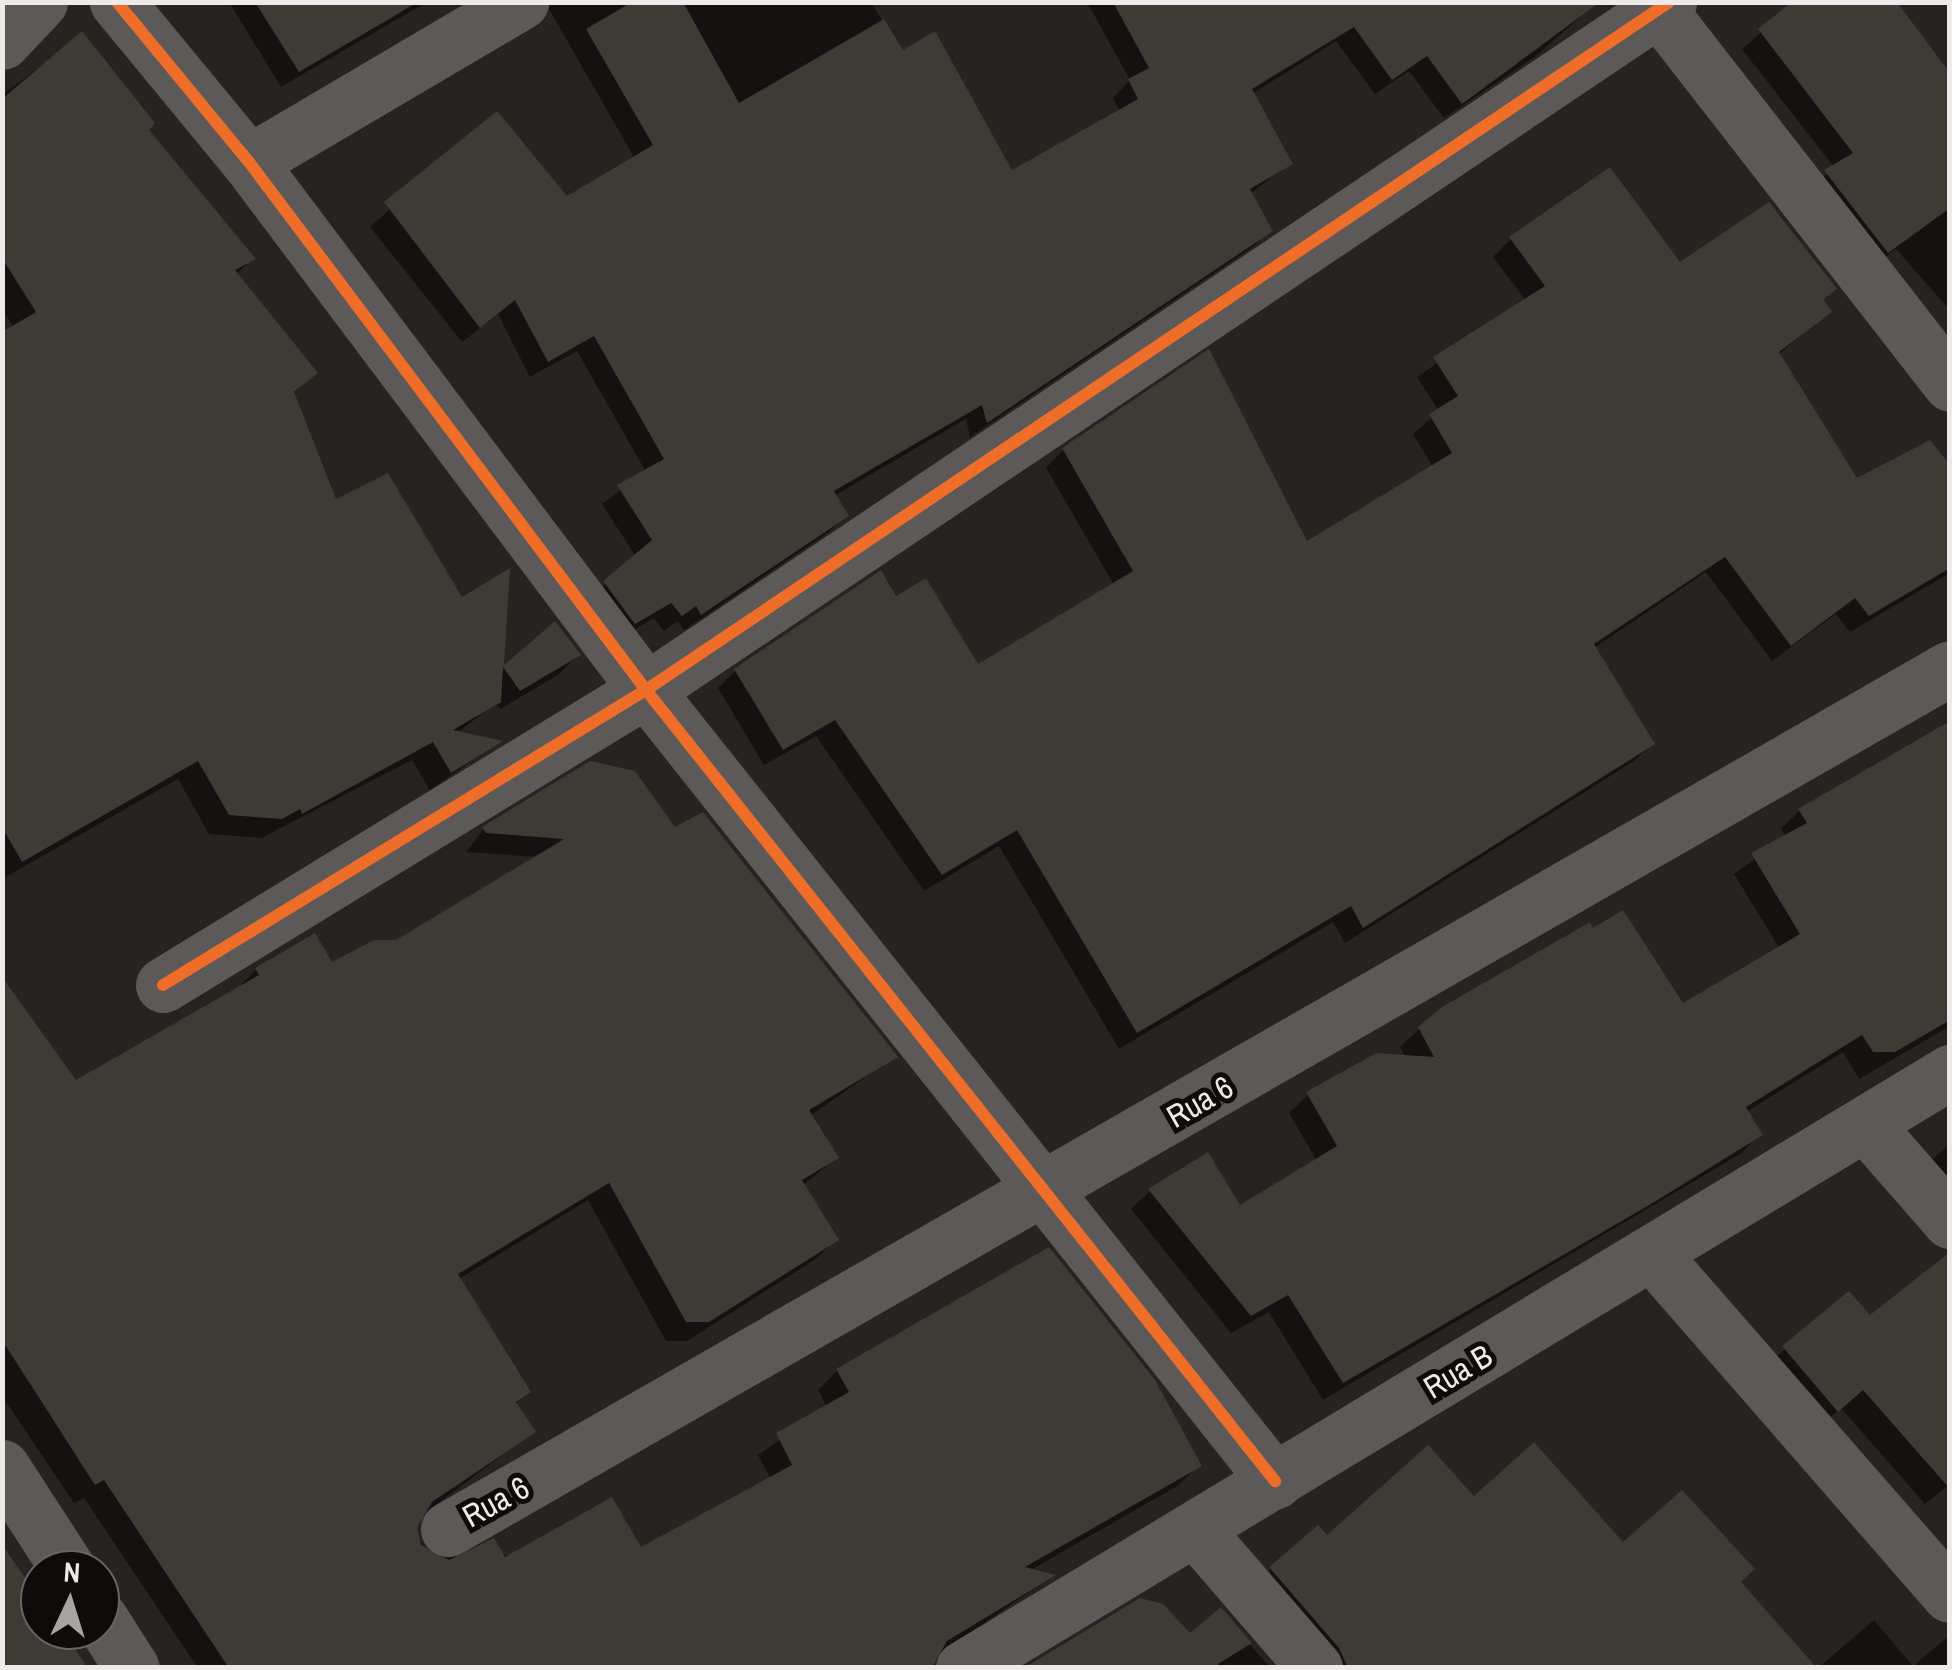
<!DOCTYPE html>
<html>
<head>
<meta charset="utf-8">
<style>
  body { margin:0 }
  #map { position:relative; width:1952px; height:1670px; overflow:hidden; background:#262321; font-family:"Archivo Narrow",sans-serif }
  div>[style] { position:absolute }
  .shadow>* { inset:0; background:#0007 }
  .building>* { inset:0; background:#3e3a34 }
  .minor>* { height:55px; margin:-27.5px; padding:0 27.5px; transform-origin:27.5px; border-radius:27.5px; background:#5d5958 }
  .cycleway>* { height:12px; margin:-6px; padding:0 6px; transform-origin:6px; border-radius:6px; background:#ee6e29 }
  span { translate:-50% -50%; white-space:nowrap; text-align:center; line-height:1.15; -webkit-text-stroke:10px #0e0c0b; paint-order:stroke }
  .street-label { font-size:32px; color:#eeeae9 }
  .frame { position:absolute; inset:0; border:5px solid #eeeae9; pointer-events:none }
  .north { position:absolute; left:20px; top:1550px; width:100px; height:100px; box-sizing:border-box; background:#0e0c0b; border:2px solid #686564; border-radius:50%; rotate:4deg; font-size:28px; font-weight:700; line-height:40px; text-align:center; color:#eeeae9 }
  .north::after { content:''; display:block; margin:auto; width:35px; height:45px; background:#a8a4a3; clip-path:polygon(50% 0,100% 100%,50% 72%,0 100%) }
</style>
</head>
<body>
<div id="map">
  <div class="shadow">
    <i style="clip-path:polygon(229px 2px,427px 2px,281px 87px)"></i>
    <i style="clip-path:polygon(545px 2px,871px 2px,902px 53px,1011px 173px,1120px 112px,1113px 98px,1130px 80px,1087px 2px,1597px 2px,1536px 56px,1444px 118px,1409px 71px,1375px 94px,1336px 41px,1252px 94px,1290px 163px,1250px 194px,1270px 230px,1253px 247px,970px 437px,966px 419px,834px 496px,846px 516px,829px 532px,684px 630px,678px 621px,664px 631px,654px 618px,618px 639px,588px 600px,636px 557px,602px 504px,646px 472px,577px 351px,530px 377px,498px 314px,462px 342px,370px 227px,497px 114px,566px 199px,635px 159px)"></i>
    <i style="clip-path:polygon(1796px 2px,1950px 75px,1950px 310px,1896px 249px,1869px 269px,1808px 190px,1834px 167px,1742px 49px)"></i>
    <i style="clip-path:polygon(82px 35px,145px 130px,253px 258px,236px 275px,315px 373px,292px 395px,335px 502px,501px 670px,555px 625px,578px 655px,558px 675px,500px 709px,496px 703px,457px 733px,498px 742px,430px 790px,412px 760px,261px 838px,209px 834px,178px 779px,2px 879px,14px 328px,2px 309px,2px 95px)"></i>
    <i style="clip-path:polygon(1511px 239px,1833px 289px,1821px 301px,1829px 312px,1778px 355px,1856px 481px,1950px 469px,1950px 573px,1850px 632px,1836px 614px,1772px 661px,1706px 572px,1594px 648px,1652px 744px,1634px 761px,1345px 943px,1333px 922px,1119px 1049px,999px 846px,924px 891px,816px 736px,764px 765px,718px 688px,735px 671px,895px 600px,977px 667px,1114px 585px,1046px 468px,1063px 450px,1306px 544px,1433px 467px,1413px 434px,1439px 411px,1417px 377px,1526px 301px,1493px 257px)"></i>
    <i style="clip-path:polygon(1950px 724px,1950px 1026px,1859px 1079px,1843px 1052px,1746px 1112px,1760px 1134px,1742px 1153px,1323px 1400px,1269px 1312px,1231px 1333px,1131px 1209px,1150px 1191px,1239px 1209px,1317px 1161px,1289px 1113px,1308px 1095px,1406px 1058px,1400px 1047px,1419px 1029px,1682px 1007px,1780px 949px,1734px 874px,1786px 837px,1781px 829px,1799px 811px)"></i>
    <i style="clip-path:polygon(484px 829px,674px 830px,894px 1057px,810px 1116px,836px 1158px,802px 1186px,836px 1239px,816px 1259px,687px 1341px,666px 1341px,588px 1200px,459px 1279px,528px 1392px,515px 1405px,533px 1432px,417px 1519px,414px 1530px,430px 1558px,640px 1551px,771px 1479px,758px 1455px,827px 1407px,818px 1390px,837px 1371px,1198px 1466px,1179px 1485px,1029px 1571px,1051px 1577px,934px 1658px,934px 1668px,198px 1668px,84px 1498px,74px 1503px,2px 1396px,2px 981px,75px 1083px,237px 989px,256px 970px,331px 966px,397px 942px,538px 857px,466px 852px)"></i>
    <i style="clip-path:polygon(1950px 1144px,1950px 1221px,1914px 1176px)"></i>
    <i style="clip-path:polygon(1848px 1295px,1869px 1318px,1950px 1484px,1925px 1504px,1841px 1408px,1816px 1430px,1763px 1368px)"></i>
    <i style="clip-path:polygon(1474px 1500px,1738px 1583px,1813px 1668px,1319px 1668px,1252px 1589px,1271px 1569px,1327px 1539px)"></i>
    <i style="clip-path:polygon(1221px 1611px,1270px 1668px,1029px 1668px,1190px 1637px)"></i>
    <i style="clip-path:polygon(1874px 1620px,1913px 1666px,1950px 1635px,1950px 1668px,1818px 1668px)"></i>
  </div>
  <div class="building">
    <i style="clip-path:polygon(255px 2px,418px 2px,299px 72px)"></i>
    <i style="clip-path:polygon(632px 2px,683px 2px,739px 103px,884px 19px,903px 50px,935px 31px,1012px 170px,1138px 99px,1128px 79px,1149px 68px,1113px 2px,1600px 2px,1462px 104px,1427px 56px,1392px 80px,1354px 27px,1252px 89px,1293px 164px,1250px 189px,1273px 231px,987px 423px,982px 405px,834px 491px,849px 516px,701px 615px,696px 606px,682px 616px,671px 603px,635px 624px,603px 581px,652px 540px,617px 485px,664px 459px,594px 336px,548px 362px,515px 300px,480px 328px,384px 202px,497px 111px,567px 196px,653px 145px,586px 29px)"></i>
    <i style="clip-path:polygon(1792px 2px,1897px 2px,1950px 73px,1950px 208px,1888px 253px,1824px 170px,1853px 153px,1758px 29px)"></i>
    <i style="clip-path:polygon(82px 31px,155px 123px,149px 130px,256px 259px,235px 270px,318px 373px,294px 392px,336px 499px,388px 473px,462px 597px,510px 568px,504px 665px,555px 621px,581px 655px,520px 691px,503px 667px,501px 702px,453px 730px,503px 741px,451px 773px,433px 742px,302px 814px,300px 809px,282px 819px,229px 815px,198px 761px,22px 862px,2px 827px,2px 332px,36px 312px,2px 258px,2px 99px)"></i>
    <i style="clip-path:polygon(1610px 167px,1680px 262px,1769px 202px,1837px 289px,1823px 299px,1832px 312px,1779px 352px,1857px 478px,1930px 440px,1950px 465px,1950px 568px,1869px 616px,1855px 598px,1791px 646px,1725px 557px,1594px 644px,1655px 744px,1363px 928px,1351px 906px,1137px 1033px,1017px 830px,942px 875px,835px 720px,783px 750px,734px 669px,881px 570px,896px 596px,926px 578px,978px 664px,1133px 571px,1062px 448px,1209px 349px,1307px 541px,1452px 453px,1429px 414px,1458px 396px,1433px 357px,1545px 286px,1509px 237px)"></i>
    <i style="clip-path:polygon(1950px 721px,1950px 1020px,1895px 1052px,1873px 1052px,1862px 1035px,1746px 1107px,1763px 1135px,1651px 1204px,1343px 1383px,1288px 1295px,1251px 1316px,1148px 1189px,1208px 1152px,1240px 1205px,1337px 1146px,1306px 1092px,1376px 1053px,1434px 1057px,1418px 1027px,1442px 1007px,1590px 922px,1593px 928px,1623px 910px,1683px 1003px,1800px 934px,1751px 853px,1807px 823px,1798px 809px)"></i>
    <i style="clip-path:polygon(590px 761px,635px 771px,675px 827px,703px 812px,898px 1057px,809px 1110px,839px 1158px,802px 1180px,839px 1240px,709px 1322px,686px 1322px,609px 1183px,458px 1274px,531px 1392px,516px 1402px,536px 1432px,432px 1502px,417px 1528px,421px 1545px,449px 1560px,494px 1538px,505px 1557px,612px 1497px,641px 1547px,792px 1465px,776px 1433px,849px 1392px,836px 1369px,1049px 1247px,1155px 1380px,1202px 1466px,1025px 1567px,1056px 1575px,947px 1641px,932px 1668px,229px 1668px,104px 1480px,95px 1485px,2px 1340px,2px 977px,76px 1080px,259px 975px,255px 968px,315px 933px,332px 962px,374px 940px,396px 940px,564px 839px,486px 833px,482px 827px)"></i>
    <i style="clip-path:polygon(1950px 1252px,1950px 1489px,1863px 1390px,1838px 1412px,1782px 1346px,1849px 1291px,1870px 1315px)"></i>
    <i style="clip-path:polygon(1534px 1442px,1623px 1542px,1682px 1490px,1755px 1569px,1741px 1582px,1817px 1668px,1348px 1668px,1339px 1648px,1269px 1567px,1318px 1525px,1327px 1535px,1428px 1445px,1474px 1496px)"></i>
    <i style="clip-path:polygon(2px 1545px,40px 1599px,40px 1630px,62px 1630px,88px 1668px,2px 1668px)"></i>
    <i style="clip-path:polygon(1140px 1598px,1163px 1604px,1190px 1633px,1221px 1607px,1252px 1643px,1218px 1664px,1222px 1668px,1024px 1668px)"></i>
  </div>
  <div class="minor">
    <i style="left:117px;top:2px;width:207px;rotate:50.5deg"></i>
    <i style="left:249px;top:162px;width:661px;rotate:53.06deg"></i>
    <i style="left:646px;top:690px;width:1011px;rotate:51.51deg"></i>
    <i style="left:1653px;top:2px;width:484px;rotate:52.1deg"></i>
    <i style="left:2px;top:42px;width:55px;rotate:-46.5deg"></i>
    <i style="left:249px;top:162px;width:316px;rotate:-30.5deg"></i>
    <i style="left:163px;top:985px;width:566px;rotate:-31.42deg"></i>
    <i style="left:646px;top:690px;width:1233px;rotate:-33.92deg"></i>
    <i style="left:1865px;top:1124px;width:129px;rotate:48.8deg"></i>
    <i style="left:1653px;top:1255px;width:451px;rotate:48.9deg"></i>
    <i style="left:2px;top:1467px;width:123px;rotate:57deg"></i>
    <i style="left:448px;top:1529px;width:1731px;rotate:-29.82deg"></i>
    <i style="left:1195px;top:1529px;width:184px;rotate:49.2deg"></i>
    <i style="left:100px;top:1618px;width:59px;rotate:57.4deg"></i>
    <i style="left:963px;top:1668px;width:1153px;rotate:-31.13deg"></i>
  </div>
  <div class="cycleway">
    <i style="left:117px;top:2px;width:207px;rotate:50.5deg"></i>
    <i style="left:249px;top:162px;width:661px;rotate:53.06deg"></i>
    <i style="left:646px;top:690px;width:1011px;rotate:51.51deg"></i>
    <i style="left:163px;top:985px;width:566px;rotate:-31.42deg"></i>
    <i style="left:646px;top:690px;width:1233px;rotate:-33.92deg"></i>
  </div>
  <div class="street-label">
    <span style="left:1200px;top:1102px;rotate:-30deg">Rua 6</span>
    <span style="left:1458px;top:1372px;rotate:-31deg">Rua B</span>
    <span style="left:496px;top:1502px;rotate:-29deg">Rua 6</span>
  </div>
  <div class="frame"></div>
  <div class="north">N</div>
</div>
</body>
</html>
